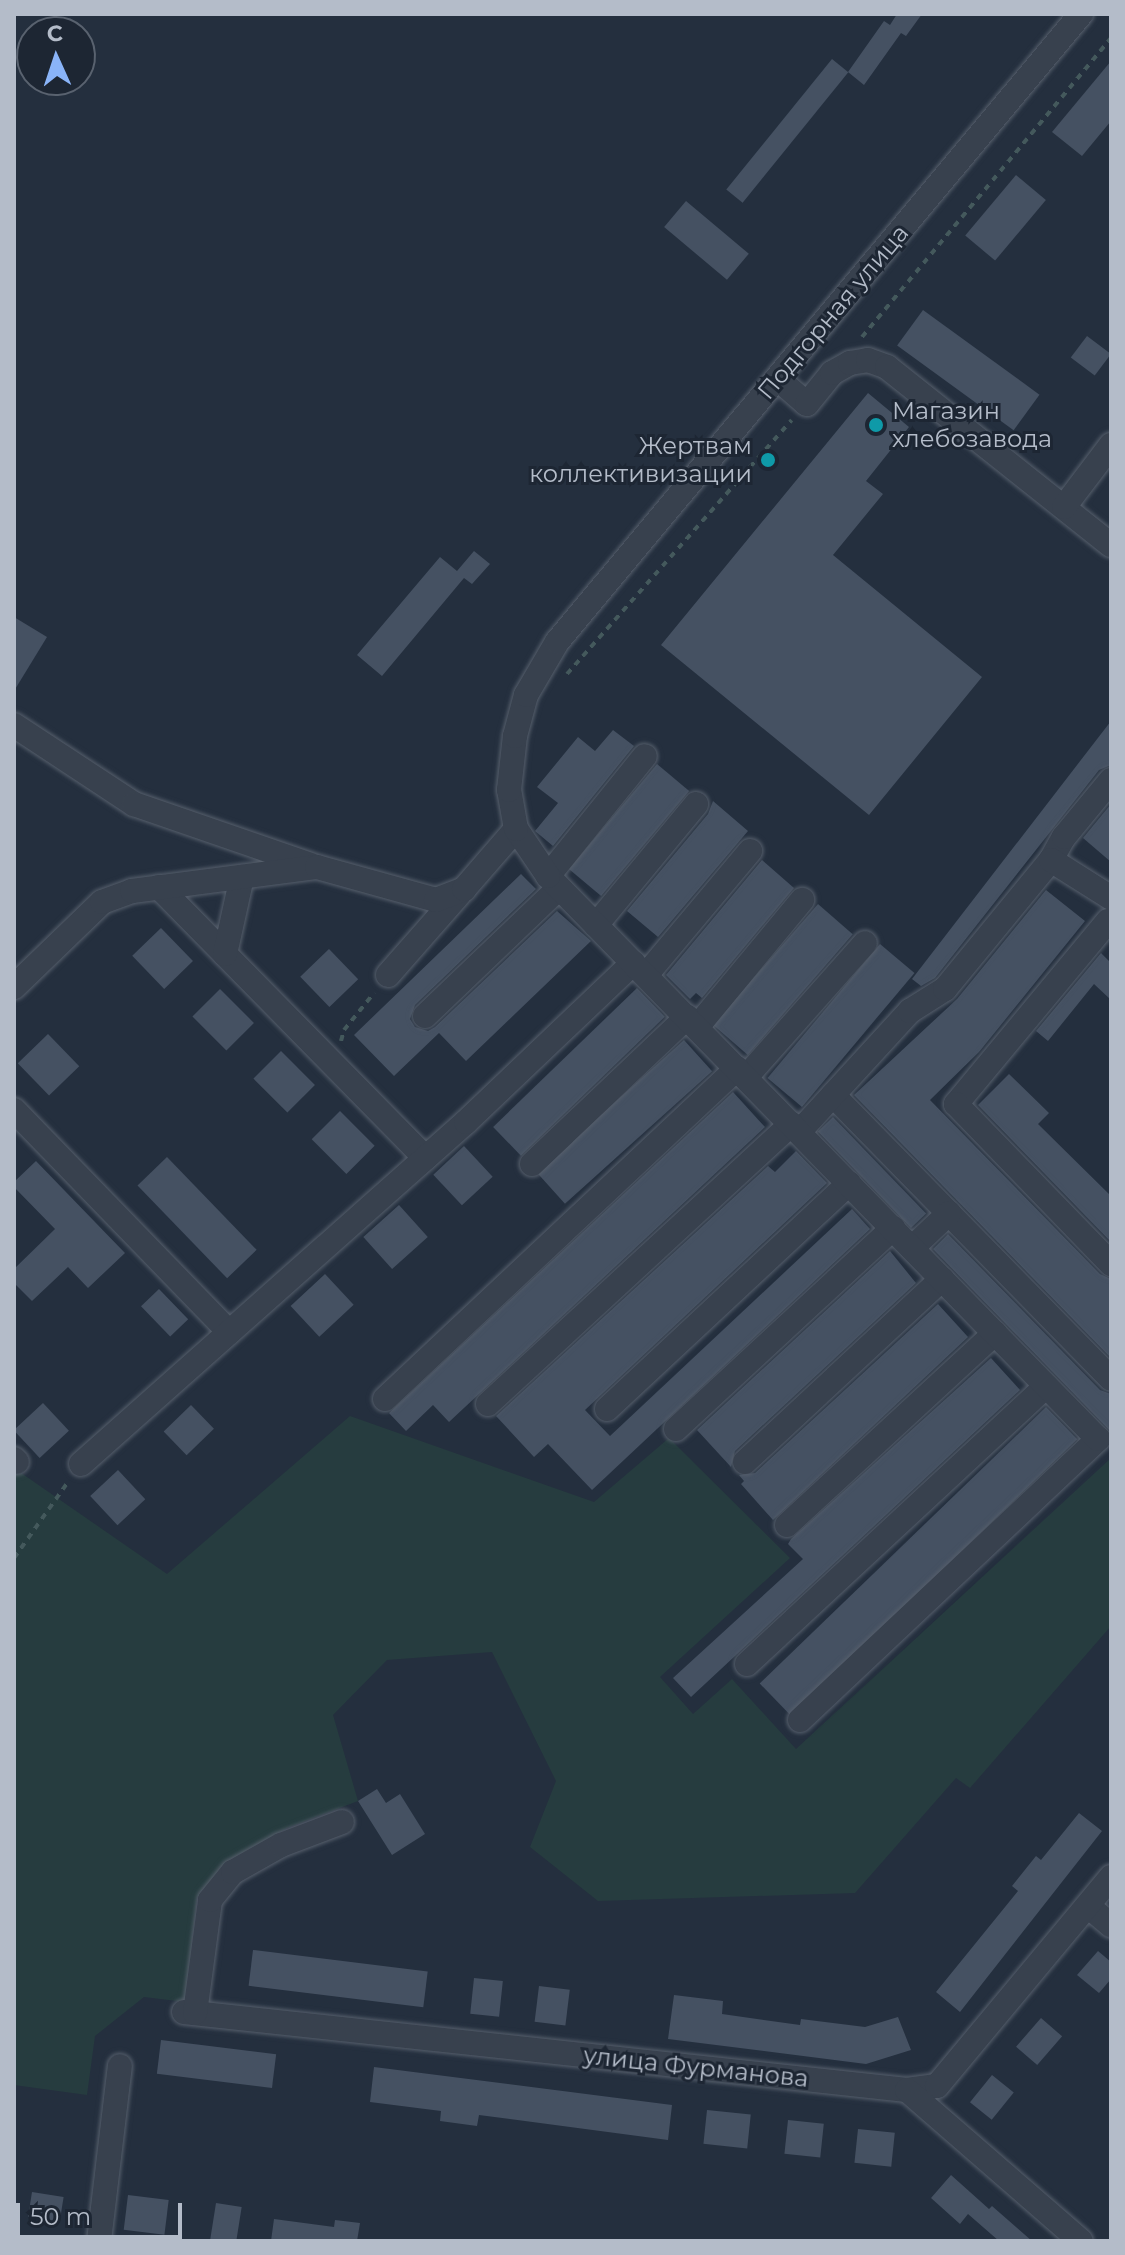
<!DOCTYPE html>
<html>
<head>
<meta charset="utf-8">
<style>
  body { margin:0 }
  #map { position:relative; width:1125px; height:2255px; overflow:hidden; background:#242f3e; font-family:Montserrat,sans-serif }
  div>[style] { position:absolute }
  .green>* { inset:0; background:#263c3f }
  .building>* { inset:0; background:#455162; transform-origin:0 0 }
  .path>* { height:4px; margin-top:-2px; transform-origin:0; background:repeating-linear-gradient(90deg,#44595c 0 6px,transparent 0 12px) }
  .roads { filter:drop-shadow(0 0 2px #565f6c) drop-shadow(0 0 2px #565f6c) }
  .minor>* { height:24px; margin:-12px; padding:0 12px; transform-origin:12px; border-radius:12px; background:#38414e }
  .dots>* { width:22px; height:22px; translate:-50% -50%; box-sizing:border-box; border:4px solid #1d2633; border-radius:50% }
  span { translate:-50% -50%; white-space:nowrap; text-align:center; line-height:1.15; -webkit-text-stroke:6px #1d2633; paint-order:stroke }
  .street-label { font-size:24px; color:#b4bcc9 }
  .poi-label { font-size:24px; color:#b4bcc9 }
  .left { translate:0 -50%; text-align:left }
  .right { translate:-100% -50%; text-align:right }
  .frame { position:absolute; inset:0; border:16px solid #b4bcc9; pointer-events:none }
  .north { position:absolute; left:16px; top:16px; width:80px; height:80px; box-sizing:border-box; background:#1d2633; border:2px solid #59626f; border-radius:50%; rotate:357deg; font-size:22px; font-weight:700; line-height:32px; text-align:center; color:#b4bcc9 }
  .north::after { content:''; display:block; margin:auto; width:28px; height:36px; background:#8ab4f8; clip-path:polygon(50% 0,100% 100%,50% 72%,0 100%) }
  .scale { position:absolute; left:16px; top:2203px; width:166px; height:36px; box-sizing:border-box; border:4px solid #b4bcc9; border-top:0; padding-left:10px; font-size:24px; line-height:28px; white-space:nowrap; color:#b4bcc9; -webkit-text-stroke:6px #1d2633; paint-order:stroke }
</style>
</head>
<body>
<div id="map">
  <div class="green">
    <i style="clip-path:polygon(350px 1416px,594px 1502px,669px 1438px,790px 1558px,660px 1677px,693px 1714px,732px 1679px,796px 1749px,1111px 1458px,1111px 1626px,970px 1788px,956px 1778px,855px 1893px,598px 1901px,530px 1847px,556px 1781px,492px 1652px,387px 1660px,333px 1715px,358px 1801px,287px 1828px,228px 1861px,197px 1898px,185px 2002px,144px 1997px,95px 2036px,87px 2095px,14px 2085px,14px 1468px,167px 1574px)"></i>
  </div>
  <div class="building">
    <i style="clip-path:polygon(897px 14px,922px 14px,906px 36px,901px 33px,864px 85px,848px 72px,884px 21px,890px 25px)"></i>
    <i style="left:832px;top:59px;width:21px;height:168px;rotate:39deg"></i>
    <i style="clip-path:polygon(1111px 61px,1111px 121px,1082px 156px,1052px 132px)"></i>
    <i style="left:1016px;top:175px;width:39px;height:79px;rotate:40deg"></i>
    <i style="left:686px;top:201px;width:82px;height:34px;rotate:40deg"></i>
    <i style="left:923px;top:310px;width:144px;height:44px;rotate:36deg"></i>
    <i style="left:1087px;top:336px;width:30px;height:27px;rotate:37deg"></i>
    <i style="clip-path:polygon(868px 393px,909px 427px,866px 481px,883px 494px,833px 555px,982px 677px,869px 815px,661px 645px)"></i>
    <i style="clip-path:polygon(474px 551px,490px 564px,472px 584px,464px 578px,382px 676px,357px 655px,440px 557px,457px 571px)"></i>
    <i style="clip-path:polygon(14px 617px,47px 637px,14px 691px)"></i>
    <i style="clip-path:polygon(1111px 721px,1111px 765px,1099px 770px,935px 978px,921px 986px,912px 979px)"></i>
    <i style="clip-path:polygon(613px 730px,634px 746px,553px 846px,535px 831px,558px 803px,537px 787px,578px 737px,595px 751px)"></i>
    <i style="left:657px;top:764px;width:42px;height:137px;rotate:40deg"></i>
    <i style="clip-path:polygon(713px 801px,748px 831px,658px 937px,627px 911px,708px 814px)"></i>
    <i style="clip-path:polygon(1111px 804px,1111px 862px,1083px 838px)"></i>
    <i style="clip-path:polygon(762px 860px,794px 888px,702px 998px,696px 993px,690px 999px,666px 975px)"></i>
    <i style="clip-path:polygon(521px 874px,536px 889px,415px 1005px,410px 1019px,415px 1027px,428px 1031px,435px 1027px,557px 911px,591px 941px,466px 1061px,439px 1033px,394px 1076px,354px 1035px)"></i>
    <i style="clip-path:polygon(1046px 890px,1085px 921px,979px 1052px,930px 1100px,1100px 1274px,1111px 1279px,1111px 1358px,854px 1095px,957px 999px)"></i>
    <i style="left:818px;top:904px;width:46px;height:160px;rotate:41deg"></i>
    <i style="left:161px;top:928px;width:46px;height:40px;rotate:46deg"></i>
    <i style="left:880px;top:944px;width:45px;height:175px;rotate:40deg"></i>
    <i style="left:329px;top:949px;width:42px;height:40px;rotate:46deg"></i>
    <i style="clip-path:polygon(1101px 953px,1111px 963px,1111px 1000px,1094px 984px,1048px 1041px,1036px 1031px)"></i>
    <i style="left:637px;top:988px;width:40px;height:200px;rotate:46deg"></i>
    <i style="left:220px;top:989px;width:48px;height:39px;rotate:45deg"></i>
    <i style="left:48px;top:1034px;width:45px;height:42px;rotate:46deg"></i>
    <i style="left:684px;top:1040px;width:42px;height:198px;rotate:48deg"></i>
    <i style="left:281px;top:1051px;width:48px;height:39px;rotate:45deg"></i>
    <i style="clip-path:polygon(1009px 1074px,1049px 1113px,1038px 1124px,1111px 1196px,1111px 1242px,978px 1105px)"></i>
    <i style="clip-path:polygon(733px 1092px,765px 1127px,449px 1422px,433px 1405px,406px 1431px,389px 1413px)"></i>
    <i style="left:340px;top:1111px;width:49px;height:40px;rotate:45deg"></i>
    <i style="left:833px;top:1117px;width:134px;height:21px;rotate:46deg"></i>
    <i style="left:464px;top:1146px;width:42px;height:42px;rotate:47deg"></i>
    <i style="clip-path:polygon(796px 1151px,827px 1183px,585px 1410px,610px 1436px,852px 1209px,870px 1229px,592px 1490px,548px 1444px,534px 1457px,496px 1416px,768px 1166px,775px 1172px)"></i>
    <i style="left:167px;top:1157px;width:129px;height:41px;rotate:46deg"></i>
    <i style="clip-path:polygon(36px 1161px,125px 1253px,88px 1288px,68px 1267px,32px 1301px,14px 1283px,14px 1269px,55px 1229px,14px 1187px,14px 1182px)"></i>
    <i style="left:399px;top:1205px;width:43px;height:48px;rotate:48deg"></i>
    <i style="clip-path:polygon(948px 1234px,1100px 1390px,1111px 1394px,1111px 1432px,933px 1249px)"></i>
    <i style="clip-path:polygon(890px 1251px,916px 1283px,735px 1451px,731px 1467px,697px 1430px)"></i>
    <i style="left:325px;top:1274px;width:42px;height:47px;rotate:47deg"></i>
    <i style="left:159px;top:1289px;width:42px;height:25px;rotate:46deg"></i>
    <i style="clip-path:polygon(938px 1304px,968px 1337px,773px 1520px,741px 1484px,744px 1481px,739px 1475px,755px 1473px)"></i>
    <i style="clip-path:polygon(991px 1358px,1020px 1390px,691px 1697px,673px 1678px,803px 1559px,788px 1544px,791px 1539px)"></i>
    <i style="left:43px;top:1403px;width:38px;height:40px;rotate:47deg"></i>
    <i style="left:191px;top:1405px;width:33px;height:38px;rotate:46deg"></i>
    <i style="left:1046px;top:1407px;width:45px;height:398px;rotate:46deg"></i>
    <i style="left:118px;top:1470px;width:40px;height:38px;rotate:47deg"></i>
    <i style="clip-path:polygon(377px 1789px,386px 1803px,400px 1794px,425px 1834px,392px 1855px,358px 1801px)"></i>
    <i style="clip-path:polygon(1079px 1813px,1102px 1831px,960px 2012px,936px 1992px,1018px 1891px,1012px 1886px,1036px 1856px,1041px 1860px)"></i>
    <i style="left:253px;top:1950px;width:176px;height:36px;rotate:7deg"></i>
    <i style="clip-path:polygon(1098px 1951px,1111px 1962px,1111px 1979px,1099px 1993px,1077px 1975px)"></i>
    <i style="left:474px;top:1978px;width:29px;height:36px;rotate:6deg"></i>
    <i style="left:539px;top:1986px;width:31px;height:36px;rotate:7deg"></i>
    <i style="clip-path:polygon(674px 1995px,723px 2001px,722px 2014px,800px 2025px,801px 2019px,865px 2027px,898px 2017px,911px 2050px,866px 2064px,668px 2039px)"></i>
    <i style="left:1041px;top:2018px;width:28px;height:38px;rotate:41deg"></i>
    <i style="left:161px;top:2040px;width:116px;height:34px;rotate:7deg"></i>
    <i style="clip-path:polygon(374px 2067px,672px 2105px,668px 2140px,479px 2115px,477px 2126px,440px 2121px,441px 2111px,370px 2102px)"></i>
    <i style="left:992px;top:2075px;width:28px;height:35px;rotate:39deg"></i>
    <i style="left:707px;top:2110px;width:44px;height:34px;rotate:6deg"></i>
    <i style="left:788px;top:2120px;width:36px;height:34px;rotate:6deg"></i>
    <i style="left:858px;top:2129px;width:37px;height:34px;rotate:6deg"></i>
    <i style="clip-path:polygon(951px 2175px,989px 2209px,992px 2206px,1032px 2241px,999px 2241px,968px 2214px,960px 2224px,931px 2198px)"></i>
    <i style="left:32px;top:2192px;width:32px;height:25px;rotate:9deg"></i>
    <i style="left:128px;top:2195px;width:41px;height:35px;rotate:7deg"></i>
    <i style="left:216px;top:2203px;width:26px;height:38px;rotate:9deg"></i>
    <i style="clip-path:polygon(274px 2219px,334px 2227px,335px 2220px,360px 2223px,357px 2241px,271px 2241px)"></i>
  </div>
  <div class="path">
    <i style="left:862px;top:337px;width:389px;rotate:-50.2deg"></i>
    <i style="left:567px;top:674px;width:339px;rotate:-48.5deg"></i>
    <i style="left:341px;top:1041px;width:11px;rotate:-75deg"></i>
    <i style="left:344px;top:1030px;width:48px;rotate:-51deg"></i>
    <i style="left:14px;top:1558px;width:93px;rotate:-54.6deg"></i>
  </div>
  <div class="roads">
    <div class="minor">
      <i style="left:778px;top:379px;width:38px;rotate:41deg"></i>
      <i style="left:807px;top:404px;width:40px;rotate:-51deg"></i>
      <i style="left:832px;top:373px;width:21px;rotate:-29deg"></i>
      <i style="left:850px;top:363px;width:18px;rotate:-9deg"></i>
      <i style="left:868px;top:360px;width:20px;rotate:20deg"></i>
      <i style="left:887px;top:367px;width:286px;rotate:38.5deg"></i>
      <i style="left:1064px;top:507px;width:78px;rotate:-52.8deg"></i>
      <i style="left:14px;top:725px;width:144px;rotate:33.4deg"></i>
      <i style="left:134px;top:804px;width:187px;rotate:19deg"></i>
      <i style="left:1051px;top:860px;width:26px;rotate:-61deg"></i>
      <i style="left:1064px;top:837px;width:74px;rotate:-50.5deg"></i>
      <i style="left:548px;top:876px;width:154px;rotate:-51.1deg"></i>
      <i style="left:159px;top:887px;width:380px;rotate:45.5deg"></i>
      <i style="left:1108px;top:921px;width:238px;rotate:129.7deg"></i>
      <i style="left:956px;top:1104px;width:223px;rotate:45.9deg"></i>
      <i style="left:596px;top:925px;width:157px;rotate:-50.4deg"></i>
      <i style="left:225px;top:954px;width:79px;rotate:-77.6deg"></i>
      <i style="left:388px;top:975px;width:109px;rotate:-48.7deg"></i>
      <i style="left:646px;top:975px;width:162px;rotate:-50deg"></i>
      <i style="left:14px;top:987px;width:122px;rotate:-44deg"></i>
      <i style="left:102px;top:902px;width:32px;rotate:-20deg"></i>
      <i style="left:132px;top:891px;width:187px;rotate:-7.4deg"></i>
      <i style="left:317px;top:867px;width:123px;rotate:15.5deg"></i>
      <i style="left:436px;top:900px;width:30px;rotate:-21deg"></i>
      <i style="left:464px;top:889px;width:79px;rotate:-49.1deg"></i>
      <i style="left:425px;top:1016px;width:185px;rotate:-43.7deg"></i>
      <i style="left:697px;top:1027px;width:165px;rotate:-50.4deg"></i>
      <i style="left:746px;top:1077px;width:179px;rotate:-48.4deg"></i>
      <i style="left:833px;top:1095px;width:397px;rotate:45.6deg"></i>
      <i style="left:14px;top:1110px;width:309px;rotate:45.9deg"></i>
      <i style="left:799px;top:1132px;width:164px;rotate:-47.5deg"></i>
      <i style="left:910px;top:1011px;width:41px;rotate:-32.2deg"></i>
      <i style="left:945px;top:989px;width:167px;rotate:-50.6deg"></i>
      <i style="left:1051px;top:860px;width:71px;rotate:32.3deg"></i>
      <i style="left:532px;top:1164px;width:214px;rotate:-43.5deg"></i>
      <i style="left:912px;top:1248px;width:51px;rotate:-43.4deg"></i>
      <i style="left:385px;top:1399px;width:483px;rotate:-43.2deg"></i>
      <i style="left:488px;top:1404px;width:413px;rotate:-42.7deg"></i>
      <i style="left:607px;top:1409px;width:331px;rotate:-43deg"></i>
      <i style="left:676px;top:1429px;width:296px;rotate:-42.8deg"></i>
      <i style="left:14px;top:1459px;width:4px;rotate:45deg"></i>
      <i style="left:745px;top:1462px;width:269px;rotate:-42.9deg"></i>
      <i style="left:81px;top:1464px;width:515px;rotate:-41.62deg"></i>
      <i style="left:466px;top:1122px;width:231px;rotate:-43.6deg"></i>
      <i style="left:787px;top:1525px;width:283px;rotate:-42.7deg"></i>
      <i style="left:747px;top:1664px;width:408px;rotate:-42.9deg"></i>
      <i style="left:800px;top:1720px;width:410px;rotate:-43.3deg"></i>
      <i style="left:1098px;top:1439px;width:787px;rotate:-134.33deg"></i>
      <i style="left:548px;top:876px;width:57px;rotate:-124.2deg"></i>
      <i style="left:516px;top:829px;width:40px;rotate:-100deg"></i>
      <i style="left:509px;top:790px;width:54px;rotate:-83.7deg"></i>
      <i style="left:515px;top:736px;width:42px;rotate:-75deg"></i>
      <i style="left:526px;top:695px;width:61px;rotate:-59.7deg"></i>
      <i style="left:557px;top:642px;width:818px;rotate:-50.16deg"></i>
      <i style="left:1088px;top:1906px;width:30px;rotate:40deg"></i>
      <i style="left:184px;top:2012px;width:727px;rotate:6.16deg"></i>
      <i style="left:907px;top:2090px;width:30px;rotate:-8deg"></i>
      <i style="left:937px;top:2086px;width:272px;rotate:-50.2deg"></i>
      <i style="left:195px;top:2013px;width:114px;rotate:-82.4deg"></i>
      <i style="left:210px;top:1900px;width:36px;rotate:-51deg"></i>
      <i style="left:233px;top:1872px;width:55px;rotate:-29.4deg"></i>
      <i style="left:281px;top:1845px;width:65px;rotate:-20.7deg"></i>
      <i style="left:907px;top:2090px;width:230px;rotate:41deg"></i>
      <i style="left:99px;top:2241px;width:176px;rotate:-83.2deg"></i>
    </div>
  </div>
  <div class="dots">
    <i style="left:876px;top:425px;background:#0f9aa8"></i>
    <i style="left:768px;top:460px;background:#0f9aa8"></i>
  </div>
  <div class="street-label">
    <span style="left:833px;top:312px;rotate:-50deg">Подгорная улица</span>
    <span style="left:696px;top:2067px;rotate:6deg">улица Фурманова</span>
  </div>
  <div class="poi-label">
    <span class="left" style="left:892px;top:425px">Магазин<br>хлебозавода</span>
    <span class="right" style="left:752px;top:460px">Жертвам<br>коллективизации</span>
  </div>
  <div class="frame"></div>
  <div class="north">С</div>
  <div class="scale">50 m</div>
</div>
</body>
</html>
